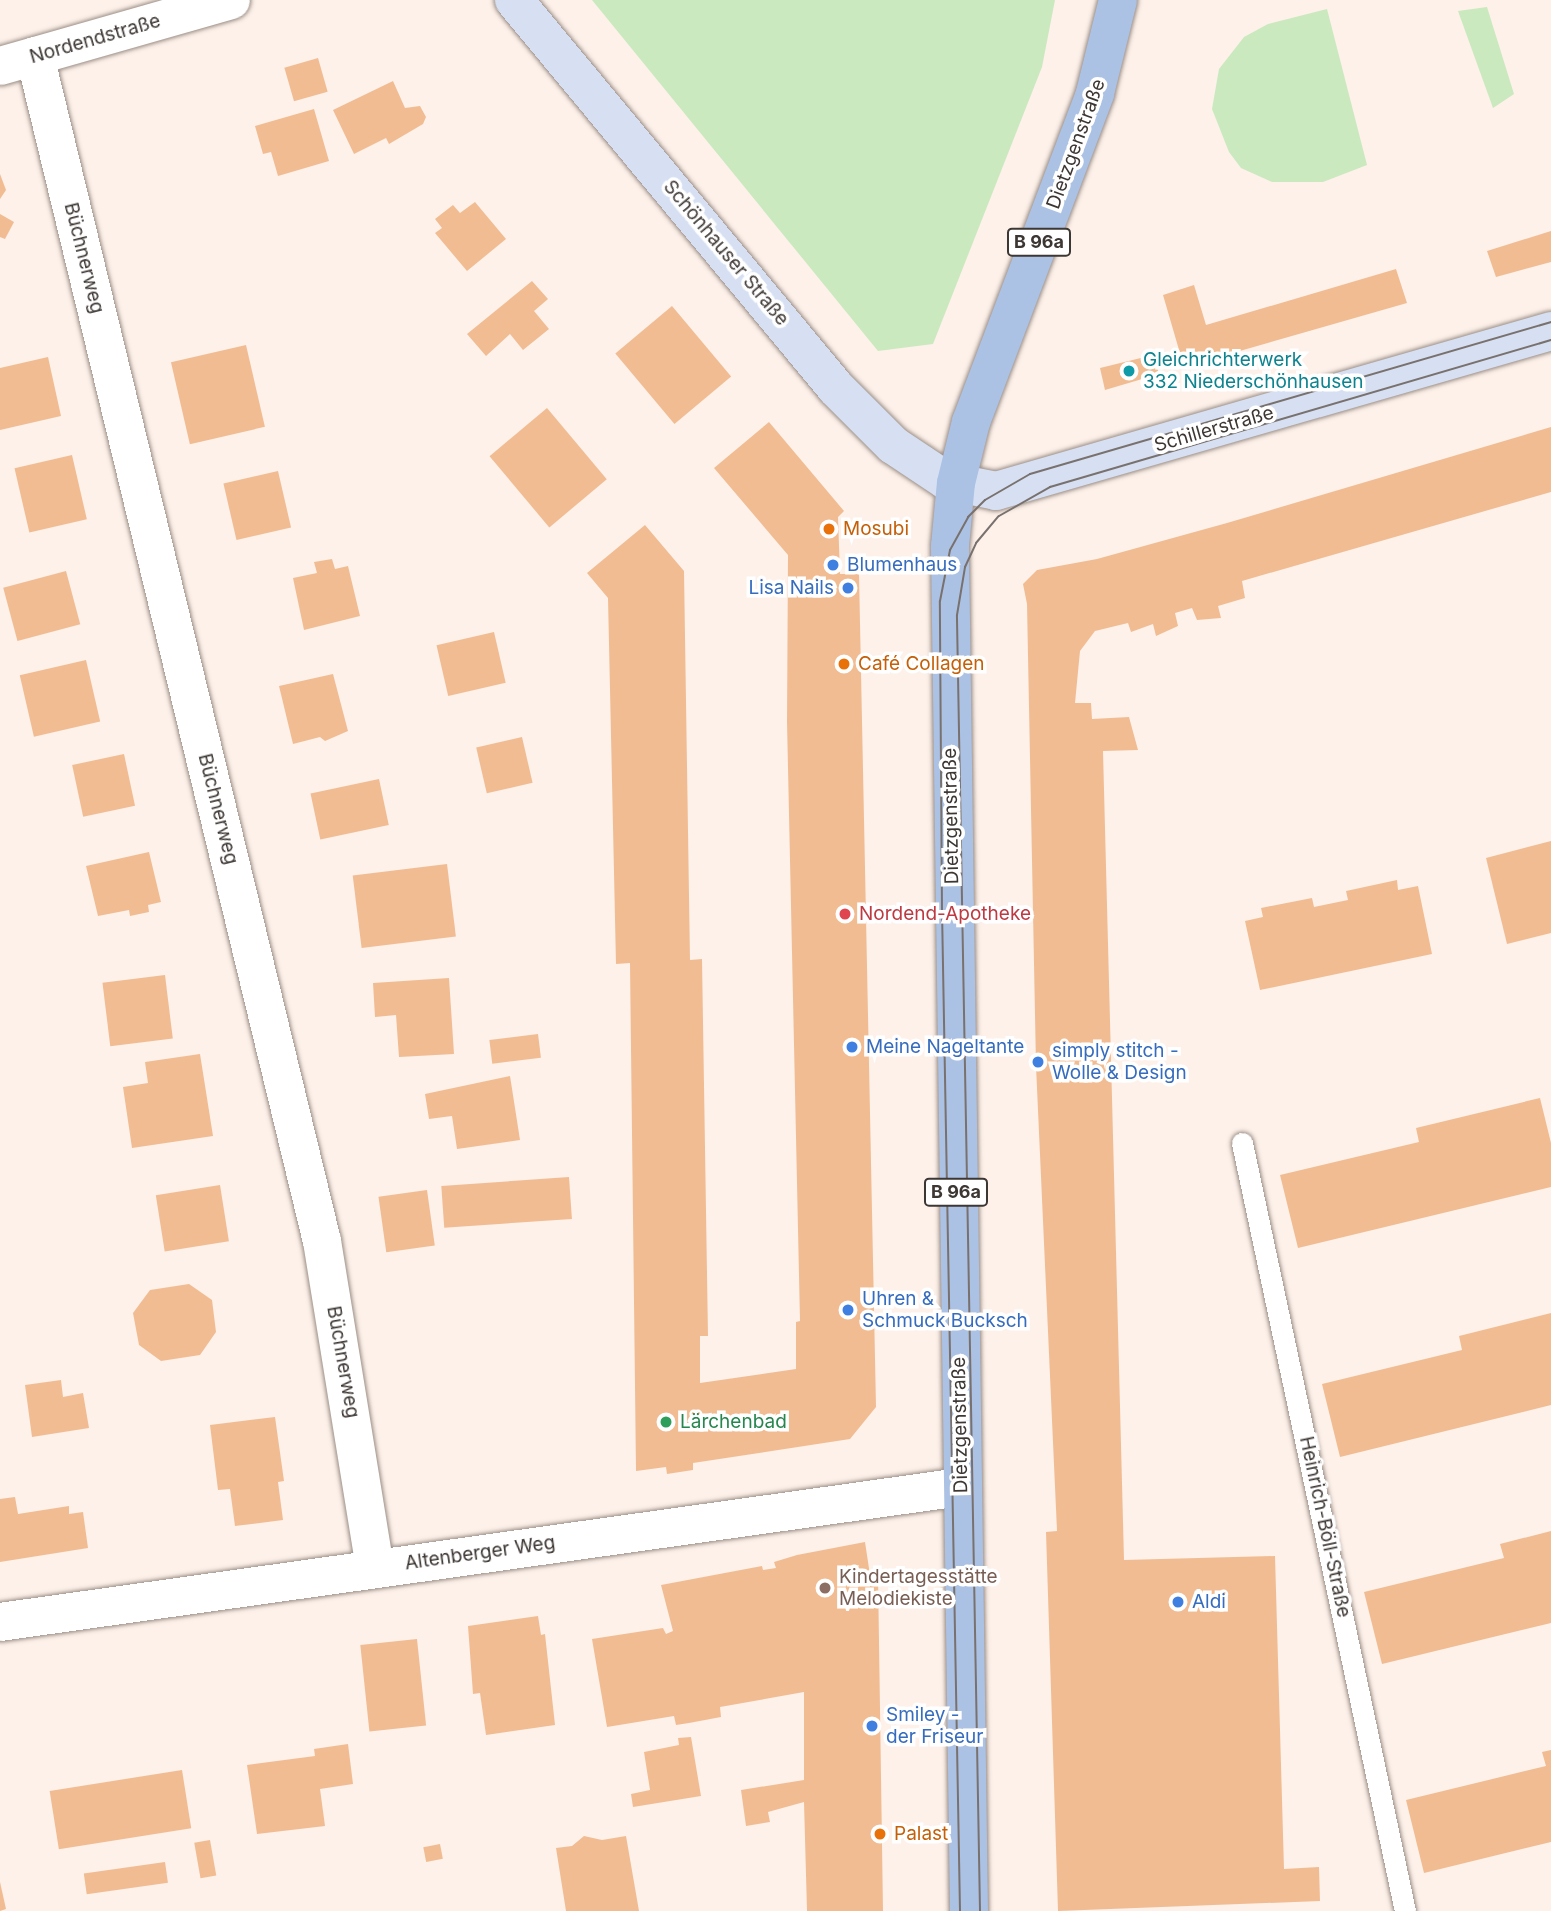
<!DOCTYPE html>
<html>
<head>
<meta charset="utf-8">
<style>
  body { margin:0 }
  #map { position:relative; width:1551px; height:1911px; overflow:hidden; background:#fdf1ea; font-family:Inter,sans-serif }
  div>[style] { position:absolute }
  .green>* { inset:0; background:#cae9be }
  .building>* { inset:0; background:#f1bc92; transform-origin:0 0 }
  .roads { filter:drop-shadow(0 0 2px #9b8e86) drop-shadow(0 0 2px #9b8e86) }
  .lane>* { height:21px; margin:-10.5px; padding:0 10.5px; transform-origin:10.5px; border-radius:10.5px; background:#fff }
  .street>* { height:38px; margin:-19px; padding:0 19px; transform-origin:19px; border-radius:19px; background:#fff }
  .secondary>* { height:38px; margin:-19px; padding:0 19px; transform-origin:19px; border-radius:19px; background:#d6e0f2 }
  .primary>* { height:38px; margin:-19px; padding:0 19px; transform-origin:19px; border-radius:19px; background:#acc2e4 }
  .tram>* { height:2px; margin:-1px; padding:0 1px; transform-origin:1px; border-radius:1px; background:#79716d }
  .dots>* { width:19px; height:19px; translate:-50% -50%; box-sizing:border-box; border:4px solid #fff; border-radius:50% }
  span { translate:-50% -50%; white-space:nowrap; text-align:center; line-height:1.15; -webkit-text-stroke:7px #fff; paint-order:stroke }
  .shield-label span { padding:2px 5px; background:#fff; border:2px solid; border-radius:5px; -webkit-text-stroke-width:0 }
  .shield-label { font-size:18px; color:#3d3734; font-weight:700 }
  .street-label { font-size:19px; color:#3d3734 }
  .culture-label { font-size:19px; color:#0d838f }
  .left { translate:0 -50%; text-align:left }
  .food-label { font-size:19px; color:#c56008 }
  .shop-label { font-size:19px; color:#366cbe }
  .right { translate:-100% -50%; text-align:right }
  .health-label { font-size:19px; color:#be3a42 }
  .leisure-label { font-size:19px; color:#27864d }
  .education-label { font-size:19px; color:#785e54 }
</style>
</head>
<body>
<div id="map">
  <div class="green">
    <i style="clip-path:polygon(592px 0,1055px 0,1042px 67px,933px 344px,878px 351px)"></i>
    <i style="clip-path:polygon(1487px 7px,1514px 94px,1493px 108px,1458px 11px)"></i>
    <i style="clip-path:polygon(1327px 9px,1367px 165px,1323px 182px,1272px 182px,1241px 168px,1229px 152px,1212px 109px,1219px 69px,1244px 37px,1268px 24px)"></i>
  </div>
  <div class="building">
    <i style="left:318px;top:58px;width:35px;height:35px;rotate:74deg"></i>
    <i style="clip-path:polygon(393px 81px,405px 108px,420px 106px,426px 117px,423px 124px,389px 144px,386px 138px,354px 154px,333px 110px)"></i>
    <i style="clip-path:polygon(314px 109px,329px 161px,278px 176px,271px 152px,263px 154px,255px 126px)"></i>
    <i style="clip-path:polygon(0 174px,6px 190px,0 199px)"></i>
    <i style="clip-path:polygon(475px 202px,506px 239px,467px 271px,435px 233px,442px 228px,435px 219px,453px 205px,460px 213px)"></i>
    <i style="clip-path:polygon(0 214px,14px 222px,5px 239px,0 237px)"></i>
    <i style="clip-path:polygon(1551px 231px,1551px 262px,1496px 277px,1487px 251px)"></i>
    <i style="clip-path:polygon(1396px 269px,1407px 303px,1184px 367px,1163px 295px,1194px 285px,1206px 325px)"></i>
    <i style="clip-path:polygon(532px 281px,548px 299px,534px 311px,549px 329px,523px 350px,510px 334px,486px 356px,467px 334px)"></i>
    <i style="left:672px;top:306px;width:92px;height:74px;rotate:50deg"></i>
    <i style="left:246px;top:345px;width:84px;height:77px;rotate:77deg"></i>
    <i style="clip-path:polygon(1153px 355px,1159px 374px,1105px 390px,1100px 368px)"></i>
    <i style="clip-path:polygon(48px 357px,61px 416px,0 430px,0 368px)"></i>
    <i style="left:547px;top:408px;width:93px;height:75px;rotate:50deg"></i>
    <i style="clip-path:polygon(769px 422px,844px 511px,838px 517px,840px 574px,859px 574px,876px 1407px,850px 1439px,693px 1463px,693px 1470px,667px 1474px,666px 1467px,636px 1471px,630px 963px,616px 964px,608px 598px,587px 573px,645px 525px,684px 571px,690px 960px,702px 959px,708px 1336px,700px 1336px,700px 1383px,796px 1369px,796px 1322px,800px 1321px,787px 722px,788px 555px,714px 468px)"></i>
    <i style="clip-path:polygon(1551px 427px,1551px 492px,1242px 581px,1245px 598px,1218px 606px,1221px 618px,1197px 620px,1192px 608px,1175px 613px,1178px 626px,1156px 636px,1153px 624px,1131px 632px,1128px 623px,1095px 631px,1080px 651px,1075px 703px,1091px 703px,1092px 719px,1129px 717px,1138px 750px,1103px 751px,1124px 1560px,1275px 1556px,1284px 1869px,1319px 1867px,1320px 1901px,1058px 1911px,1046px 1532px,1057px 1531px,1036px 1066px,1027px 604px,1023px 584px,1037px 570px,1097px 559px,1227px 523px)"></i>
    <i style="left:72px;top:455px;width:66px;height:59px;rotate:77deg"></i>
    <i style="left:278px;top:471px;width:58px;height:56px;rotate:77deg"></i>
    <i style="clip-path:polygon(332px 559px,335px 569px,348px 566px,360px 616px,304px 630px,293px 578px,317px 573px,314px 562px)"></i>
    <i style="left:66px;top:571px;width:55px;height:65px;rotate:75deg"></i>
    <i style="left:494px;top:632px;width:52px;height:59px;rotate:77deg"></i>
    <i style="left:86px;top:660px;width:63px;height:68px;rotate:77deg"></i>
    <i style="clip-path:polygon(333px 674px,348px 731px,325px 741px,320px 737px,293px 744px,279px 686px)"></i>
    <i style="left:522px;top:737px;width:47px;height:47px;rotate:77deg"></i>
    <i style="left:124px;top:754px;width:53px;height:53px;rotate:78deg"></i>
    <i style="left:379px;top:779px;width:47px;height:70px;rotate:78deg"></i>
    <i style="clip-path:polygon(1551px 841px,1551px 933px,1507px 944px,1486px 858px)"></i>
    <i style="clip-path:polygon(149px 852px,161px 902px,148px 905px,149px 912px,130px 916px,129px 910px,98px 916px,86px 866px)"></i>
    <i style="left:447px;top:864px;width:73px;height:95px;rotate:83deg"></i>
    <i style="clip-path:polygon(1397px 880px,1398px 890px,1418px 886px,1432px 954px,1260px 990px,1245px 921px,1263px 917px,1261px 908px,1312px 898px,1314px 907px,1348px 900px,1346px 891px)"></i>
    <i style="left:165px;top:975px;width:64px;height:63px;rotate:83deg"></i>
    <i style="clip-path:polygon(449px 978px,454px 1054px,399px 1057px,396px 1015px,375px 1017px,373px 983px)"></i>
    <i style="left:538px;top:1034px;width:24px;height:49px;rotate:83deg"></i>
    <i style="clip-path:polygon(200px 1054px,213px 1136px,132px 1148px,123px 1087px,148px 1083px,145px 1062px)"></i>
    <i style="clip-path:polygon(510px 1076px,520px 1140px,457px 1149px,452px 1116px,429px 1119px,425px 1094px)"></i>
    <i style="clip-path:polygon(1540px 1098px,1551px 1143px,1551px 1187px,1298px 1248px,1280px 1175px,1419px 1142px,1416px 1128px)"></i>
    <i style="left:569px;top:1177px;width:42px;height:128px;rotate:86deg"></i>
    <i style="left:220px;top:1185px;width:57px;height:65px;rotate:81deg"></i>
    <i style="left:427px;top:1190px;width:56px;height:49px;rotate:82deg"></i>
    <i style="clip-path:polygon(189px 1284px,212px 1300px,216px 1332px,200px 1355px,161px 1361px,139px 1345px,133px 1313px,150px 1290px)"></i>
    <i style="clip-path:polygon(1551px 1313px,1551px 1405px,1340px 1457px,1322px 1384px,1462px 1350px,1459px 1336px)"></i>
    <i style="clip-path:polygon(61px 1380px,63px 1397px,83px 1393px,89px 1428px,32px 1437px,25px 1385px)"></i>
    <i style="clip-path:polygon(275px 1417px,284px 1481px,278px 1482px,283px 1520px,235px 1526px,230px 1489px,218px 1490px,210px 1425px)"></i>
    <i style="clip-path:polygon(15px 1497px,18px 1514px,69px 1506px,69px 1514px,83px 1512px,88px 1548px,0 1562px,0 1499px)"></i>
    <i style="clip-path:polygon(1551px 1531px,1551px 1623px,1382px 1664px,1364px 1592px,1504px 1558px,1500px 1544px)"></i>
    <i style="clip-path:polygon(865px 1542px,870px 1575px,878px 1574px,883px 1911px,807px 1911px,804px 1802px,768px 1812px,770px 1822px,746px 1826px,741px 1790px,804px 1780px,804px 1692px,720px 1707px,721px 1717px,689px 1723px,676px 1725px,674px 1716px,607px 1727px,592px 1639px,663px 1628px,666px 1634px,673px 1631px,661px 1585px,762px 1566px,763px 1570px,776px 1568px,774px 1562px,797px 1555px)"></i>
    <i style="clip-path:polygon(538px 1616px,541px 1635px,545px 1634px,555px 1725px,486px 1735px,480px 1693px,473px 1694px,468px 1626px)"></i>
    <i style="left:417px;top:1639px;width:87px;height:57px;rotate:84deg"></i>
    <i style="clip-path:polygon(691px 1737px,701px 1796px,633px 1807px,631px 1794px,650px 1790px,644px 1752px,679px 1745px,678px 1738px)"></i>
    <i style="clip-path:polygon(348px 1744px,353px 1784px,320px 1789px,325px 1826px,257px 1834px,247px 1765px,315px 1756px,314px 1749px)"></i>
    <i style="clip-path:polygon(1551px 1750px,1551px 1842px,1424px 1873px,1406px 1800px,1546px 1766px,1542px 1752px)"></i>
    <i style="left:182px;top:1770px;width:59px;height:134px;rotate:81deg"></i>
    <i style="clip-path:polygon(584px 1836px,602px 1840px,626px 1836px,639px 1911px,566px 1911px,556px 1848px,572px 1846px)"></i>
    <i style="left:210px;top:1840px;width:36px;height:16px;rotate:80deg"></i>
    <i style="left:440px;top:1844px;width:15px;height:17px;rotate:79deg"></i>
    <i style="left:165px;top:1862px;width:21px;height:82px;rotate:82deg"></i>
    <i style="clip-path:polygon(0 1882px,6px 1909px,0 1911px)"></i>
  </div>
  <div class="roads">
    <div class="lane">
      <i style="left:1242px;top:1143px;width:785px;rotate:78.02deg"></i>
    </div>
    <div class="street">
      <i style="left:35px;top:56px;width:1219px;rotate:76.39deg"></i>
      <i style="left:322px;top:1241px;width:330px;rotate:80.8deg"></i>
      <i style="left:0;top:66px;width:240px;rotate:-15.9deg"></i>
      <i style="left:0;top:1622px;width:970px;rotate:-8deg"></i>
    </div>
    <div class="secondary">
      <i style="left:514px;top:0;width:504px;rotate:50.31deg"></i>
      <i style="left:836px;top:388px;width:81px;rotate:45deg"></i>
      <i style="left:893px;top:445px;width:65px;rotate:33.7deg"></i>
      <i style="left:947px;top:481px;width:50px;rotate:11.5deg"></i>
      <i style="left:996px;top:491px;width:578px;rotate:-16.08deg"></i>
    </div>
    <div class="primary">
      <i style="left:969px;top:1911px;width:1365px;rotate:-90.8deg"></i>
      <i style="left:950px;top:546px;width:63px;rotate:-84.6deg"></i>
      <i style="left:956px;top:483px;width:63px;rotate:-76.2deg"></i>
      <i style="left:971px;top:422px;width:352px;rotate:-69.3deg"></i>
      <i style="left:1095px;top:93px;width:96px;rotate:-76.1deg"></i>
    </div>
  </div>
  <div class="tram">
    <i style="left:960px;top:1911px;width:999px;rotate:-91.03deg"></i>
    <i style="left:942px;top:912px;width:311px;rotate:-90.4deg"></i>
    <i style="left:940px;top:601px;width:52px;rotate:-78.9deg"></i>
    <i style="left:950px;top:550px;width:38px;rotate:-61deg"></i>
    <i style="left:968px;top:517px;width:24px;rotate:-45deg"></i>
    <i style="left:985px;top:500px;width:52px;rotate:-30deg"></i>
    <i style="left:1030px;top:474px;width:543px;rotate:-16.26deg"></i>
    <i style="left:980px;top:1911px;width:1296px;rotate:-91.02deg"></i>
    <i style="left:957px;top:615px;width:49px;rotate:-80.5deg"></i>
    <i style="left:965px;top:567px;width:26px;rotate:-65deg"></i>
    <i style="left:976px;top:543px;width:35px;rotate:-50deg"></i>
    <i style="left:999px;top:516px;width:59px;rotate:-29.6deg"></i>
    <i style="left:1050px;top:487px;width:522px;rotate:-16.35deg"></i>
  </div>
  <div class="dots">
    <i style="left:1129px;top:371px;background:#0f9aa8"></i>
    <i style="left:829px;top:529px;background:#e8710a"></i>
    <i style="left:833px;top:565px;background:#3f7fe0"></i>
    <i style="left:848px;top:588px;background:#3f7fe0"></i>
    <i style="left:844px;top:664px;background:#e8710a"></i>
    <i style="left:845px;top:914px;background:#e0444e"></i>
    <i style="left:852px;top:1047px;background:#3f7fe0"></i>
    <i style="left:1038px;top:1062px;background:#3f7fe0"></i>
    <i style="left:848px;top:1310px;background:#3f7fe0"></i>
    <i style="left:666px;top:1422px;background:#2e9e5b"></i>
    <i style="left:825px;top:1588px;background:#8d6e63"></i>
    <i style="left:1178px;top:1602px;background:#3f7fe0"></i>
    <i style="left:872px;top:1726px;background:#3f7fe0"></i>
    <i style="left:880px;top:1834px;background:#e8710a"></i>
  </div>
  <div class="shield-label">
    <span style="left:1039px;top:242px">B 96a</span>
    <span style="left:956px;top:1192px">B 96a</span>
  </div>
  <div class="street-label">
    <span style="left:95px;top:39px;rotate:-16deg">Nordendstraße</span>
    <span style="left:1076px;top:144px;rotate:-70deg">Dietzgenstraße</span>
    <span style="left:726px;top:253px;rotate:50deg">Schönhauser Straße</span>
    <span style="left:84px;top:258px;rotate:76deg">Büchnerweg</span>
    <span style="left:1214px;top:429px;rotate:-16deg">Schillerstraße</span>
    <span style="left:218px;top:809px;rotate:76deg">Büchnerweg</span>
    <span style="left:951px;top:816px;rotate:-91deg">Dietzgenstraße</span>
    <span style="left:343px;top:1362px;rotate:80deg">Büchnerweg</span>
    <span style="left:960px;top:1425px;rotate:-91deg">Dietzgenstraße</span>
    <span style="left:1325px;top:1527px;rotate:78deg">Heinrich-Böll-Straße</span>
    <span style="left:480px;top:1553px;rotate:-8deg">Altenberger Weg</span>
  </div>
  <div class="culture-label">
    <span class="left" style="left:1143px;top:371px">Gleichrichterwerk<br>332 Niederschönhausen</span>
  </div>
  <div class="food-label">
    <span class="left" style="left:843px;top:529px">Mosubi</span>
    <span class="left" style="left:858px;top:664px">Café Collagen</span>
    <span class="left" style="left:894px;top:1834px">Palast</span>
  </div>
  <div class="shop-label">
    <span class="left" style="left:847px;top:565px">Blumenhaus</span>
    <span class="right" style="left:834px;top:588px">Lisa Nails</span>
    <span class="left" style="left:866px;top:1047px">Meine Nageltante</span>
    <span class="left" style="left:1052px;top:1062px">simply stitch -<br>Wolle &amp; Design</span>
    <span class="left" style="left:862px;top:1310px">Uhren &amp;<br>Schmuck Bucksch</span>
    <span class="left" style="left:1192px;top:1602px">Aldi</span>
    <span class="left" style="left:886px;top:1726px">Smiley -<br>der Friseur</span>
  </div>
  <div class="health-label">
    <span class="left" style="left:859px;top:914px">Nordend-Apotheke</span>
  </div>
  <div class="leisure-label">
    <span class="left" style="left:680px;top:1422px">Lärchenbad</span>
  </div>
  <div class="education-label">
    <span class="left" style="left:839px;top:1588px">Kindertagesstätte<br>Melodiekiste</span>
  </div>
</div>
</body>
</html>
